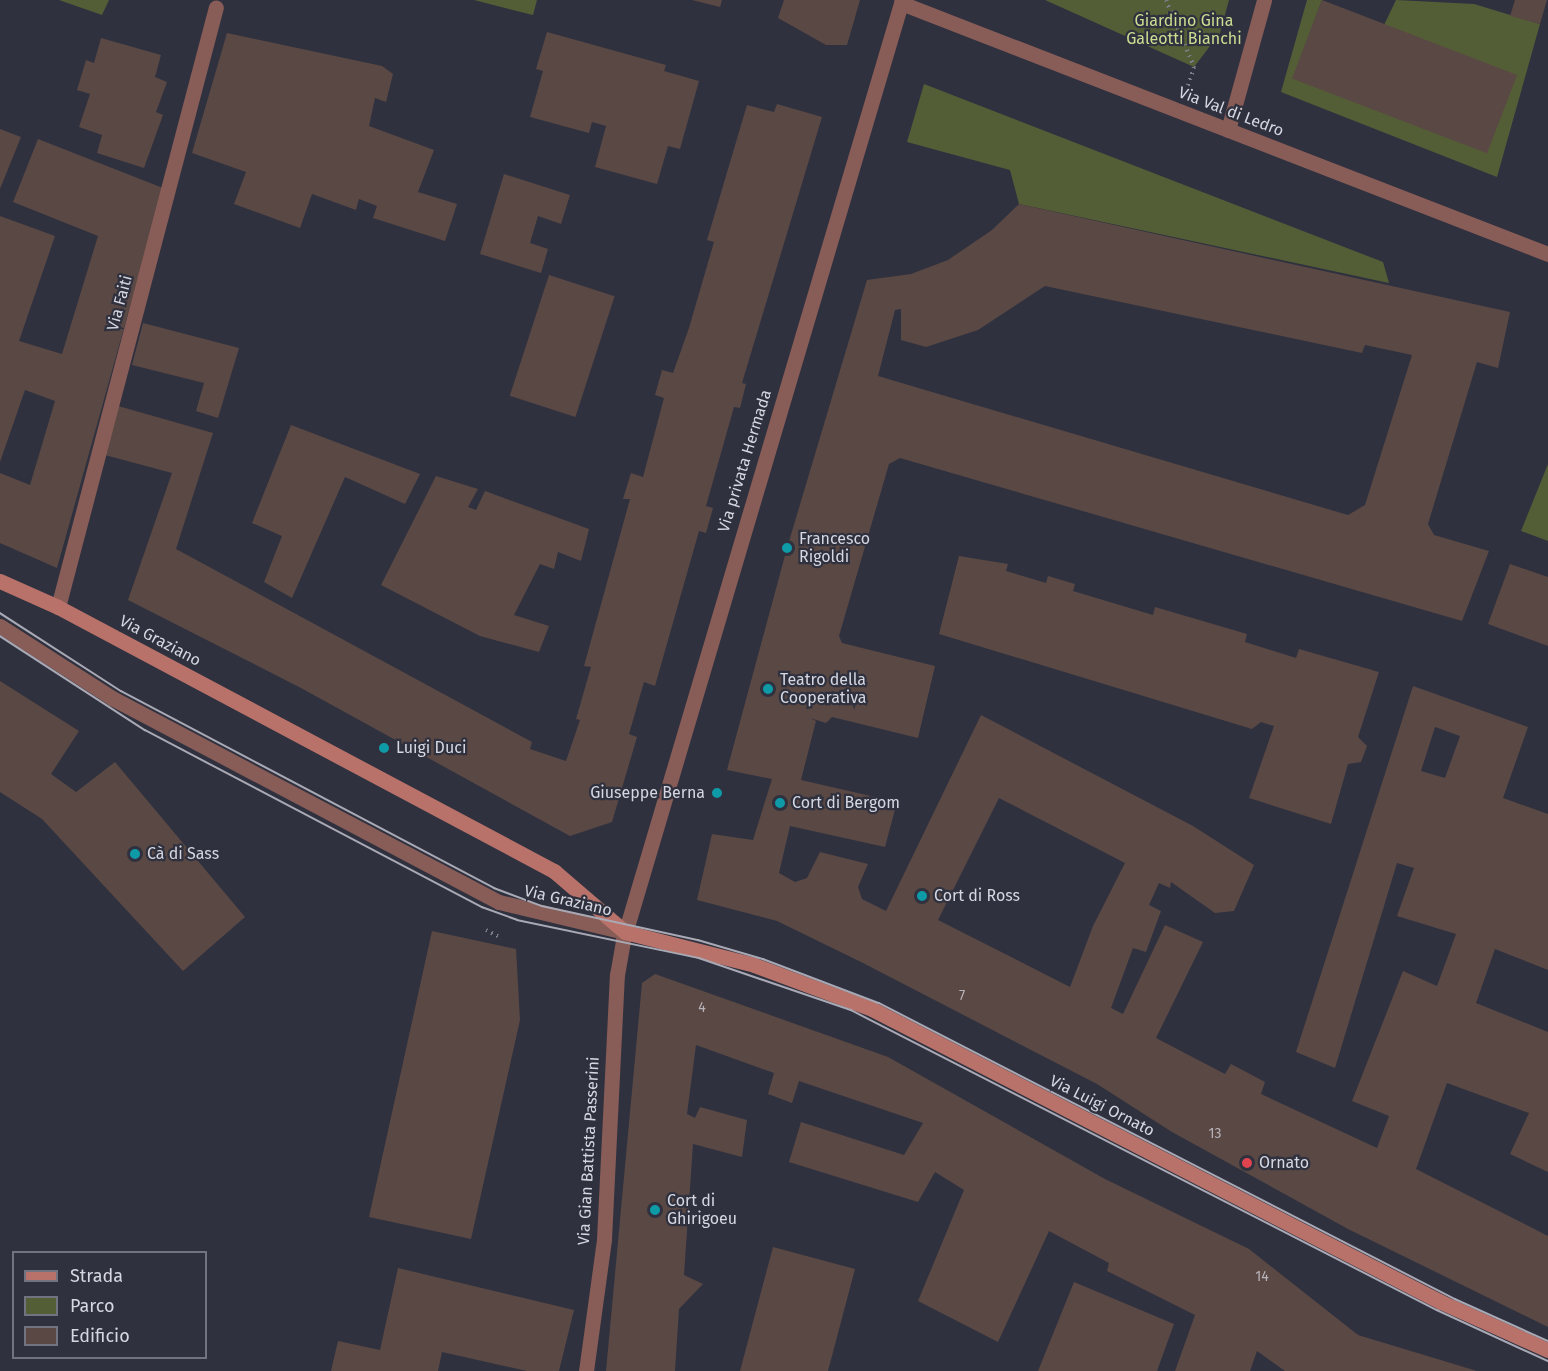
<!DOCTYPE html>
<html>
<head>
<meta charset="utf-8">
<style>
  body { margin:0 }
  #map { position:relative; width:1548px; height:1371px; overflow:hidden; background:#2f313f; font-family:"Fira Sans",sans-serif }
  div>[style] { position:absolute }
  .green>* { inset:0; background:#545e36 }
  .building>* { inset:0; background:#5a4844; transform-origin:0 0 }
  .path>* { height:4px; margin-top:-2px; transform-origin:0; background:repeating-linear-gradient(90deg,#7c7e8a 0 1.5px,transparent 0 6px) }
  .service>* { height:15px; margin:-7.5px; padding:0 7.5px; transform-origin:7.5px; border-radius:7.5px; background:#885c57 }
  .minor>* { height:15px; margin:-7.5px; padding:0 7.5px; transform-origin:7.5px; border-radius:7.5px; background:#885c57 }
  .secondary>* { height:15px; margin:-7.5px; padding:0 7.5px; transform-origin:7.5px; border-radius:7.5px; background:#b8726a }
  .tram>* { height:1.5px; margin:-0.75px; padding:0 0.75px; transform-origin:0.75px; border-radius:0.75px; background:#a8a9b4 }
  .dots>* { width:16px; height:16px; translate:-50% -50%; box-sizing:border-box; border:3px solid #2f313f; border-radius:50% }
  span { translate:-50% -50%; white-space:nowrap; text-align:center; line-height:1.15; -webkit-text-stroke:4.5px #2f313f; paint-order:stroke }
  .number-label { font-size:14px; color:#b7b3ba }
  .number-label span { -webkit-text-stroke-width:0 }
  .park-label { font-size:16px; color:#cbde91 }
  .street-label { font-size:16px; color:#d6d7e1 }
  .poi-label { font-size:16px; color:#d6d7e1 }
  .left { translate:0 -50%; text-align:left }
  .right { translate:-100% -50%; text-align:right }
  .legend { position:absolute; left:12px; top:1251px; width:195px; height:108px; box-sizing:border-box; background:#2f313f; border:2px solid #727380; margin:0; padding:8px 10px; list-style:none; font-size:18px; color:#d6d7e1 }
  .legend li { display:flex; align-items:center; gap:12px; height:30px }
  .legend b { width:30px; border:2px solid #727380 }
</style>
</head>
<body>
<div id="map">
  <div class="green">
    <i style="clip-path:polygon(59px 0,109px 0,102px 15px)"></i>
    <i style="clip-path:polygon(474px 0,537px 0,533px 15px)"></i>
    <i style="clip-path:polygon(1045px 0,1229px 0,1220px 33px,1194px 67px)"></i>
    <i style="clip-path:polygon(1307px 0,1322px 0,1293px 78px,1487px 152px,1516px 76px,1384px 25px,1396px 0,1474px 4px,1540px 24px,1497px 177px,1281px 92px)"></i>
    <i style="clip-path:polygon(924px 84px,1383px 262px,1389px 283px,1019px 204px,1010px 170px,907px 142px)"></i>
    <i style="clip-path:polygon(1548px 464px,1548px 541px,1521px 531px)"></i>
  </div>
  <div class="building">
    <i style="clip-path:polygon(692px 0,722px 0,720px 7px)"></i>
    <i style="clip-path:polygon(784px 0,860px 0,847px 45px,826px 45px,778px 18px)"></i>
    <i style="left:1322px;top:0;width:209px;height:84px;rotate:21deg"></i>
    <i style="clip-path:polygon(1515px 0,1547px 0,1540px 24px,1510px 16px)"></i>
    <i style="clip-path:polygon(547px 32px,666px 65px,664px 71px,699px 81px,680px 149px,668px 146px,657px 184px,595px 167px,606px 126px,592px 122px,589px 133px,530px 117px,543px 71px,536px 69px)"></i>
    <i style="clip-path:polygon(227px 33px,382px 66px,393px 74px,386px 102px,375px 98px,369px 126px,434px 150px,418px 192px,457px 204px,445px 241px,373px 218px,377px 206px,359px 199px,356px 210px,312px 194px,300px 228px,234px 204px,246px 172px,192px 153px)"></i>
    <i style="clip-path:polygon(101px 38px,161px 55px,155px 77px,167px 82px,156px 112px,163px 115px,144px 168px,97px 153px,102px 135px,79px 127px,90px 94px,77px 90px,86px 60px,94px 63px)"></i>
    <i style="clip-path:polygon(777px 104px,822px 117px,742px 383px,746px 384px,740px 408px,734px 407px,706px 506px,713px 508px,706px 533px,699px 531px,655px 686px,644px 682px,629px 734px,637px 737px,612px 822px,570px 836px,301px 688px,128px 600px,172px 473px,105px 455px,118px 406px,213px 433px,176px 549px,532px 742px,530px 749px,566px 761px,580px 720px,576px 719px,591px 667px,584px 666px,630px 499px,623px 499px,631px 473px,643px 477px,664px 398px,655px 395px,662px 370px,673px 373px,689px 328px,714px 242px,707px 240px,747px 105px,774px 112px)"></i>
    <i style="clip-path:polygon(0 129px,21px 137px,0 189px)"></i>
    <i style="clip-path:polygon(38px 139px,163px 188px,57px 568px,0 543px,0 473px,30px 485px,55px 401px,25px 390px,0 462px,0 216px,55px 236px,19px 341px,62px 354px,98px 236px,13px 202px)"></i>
    <i style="clip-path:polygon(504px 174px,570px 195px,561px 224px,538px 216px,530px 243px,548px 249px,541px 273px,480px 254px)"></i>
    <i style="clip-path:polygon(evenodd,1019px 204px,1510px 312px,1498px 368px,1477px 362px,1428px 524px,1434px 535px,1489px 551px,1462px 621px,900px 458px,889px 464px,839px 636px,842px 643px,935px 666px,918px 738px,832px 717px,826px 723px,810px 718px,816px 721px,801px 780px,897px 802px,885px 847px,790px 826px,779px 873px,795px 882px,807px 878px,820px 852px,868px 864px,858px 887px,862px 899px,886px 911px,981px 715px,1193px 826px,1254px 865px,1234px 911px,1215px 913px,1171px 882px,1170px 888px,1159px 883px,1149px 905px,1161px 911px,1146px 952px,1133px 948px,1111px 1008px,1123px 1014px,1165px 925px,1203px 942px,1156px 1038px,1225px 1074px,1231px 1064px,1265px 1082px,1261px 1094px,1377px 1148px,1389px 1116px,1352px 1101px,1403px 971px,1437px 986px,1456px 934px,1397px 916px,1414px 868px,1397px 863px,1335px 1068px,1296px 1052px,1413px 686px,1528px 727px,1503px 798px,1548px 814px,1548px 970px,1495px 949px,1476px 1003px,1548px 1032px,1548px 1172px,1510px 1154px,1529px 1113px,1447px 1083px,1416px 1169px,1548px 1236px,1548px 1327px,1348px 1229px,1172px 1132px,1097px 1084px,861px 962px,777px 921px,697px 900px,712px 834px,753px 840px,772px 779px,727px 770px,787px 548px,867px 280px,911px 274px,948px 260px,992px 230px,1019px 204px,1045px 286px,1362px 353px,1365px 345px,1412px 355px,1365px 505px,1348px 515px,878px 376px,895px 310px,901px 309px,901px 340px,926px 347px,978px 330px,1045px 286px,1019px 204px,1435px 727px,1460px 736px,1445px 778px,1421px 771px,1435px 727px,1019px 204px,999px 798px,1125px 863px,1093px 926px,1070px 987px,938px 920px,999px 798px)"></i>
    <i style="left:549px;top:275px;width:69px;height:127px;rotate:18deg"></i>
    <i style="clip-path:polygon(143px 323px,239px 348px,218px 418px,196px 411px,204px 383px,132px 365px)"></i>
    <i style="clip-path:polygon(291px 425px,420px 474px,405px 504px,345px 477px,292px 598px,264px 582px,282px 536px,252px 523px)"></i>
    <i style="clip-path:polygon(436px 476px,478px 489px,468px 507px,476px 510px,485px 491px,589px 529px,581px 561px,558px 552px,554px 569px,540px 564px,514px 615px,549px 626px,539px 652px,480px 636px,381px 585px)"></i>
    <i style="clip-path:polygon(959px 556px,1008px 564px,1006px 571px,1046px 583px,1048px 576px,1075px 584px,1073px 591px,1153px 615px,1155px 607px,1247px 634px,1245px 642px,1296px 658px,1299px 649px,1379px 672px,1358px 737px,1367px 746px,1361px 762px,1348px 764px,1331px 824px,1249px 798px,1274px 726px,1261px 722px,1252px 729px,939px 634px)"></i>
    <i style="clip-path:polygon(1510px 564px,1548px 577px,1548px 646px,1488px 624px)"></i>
    <i style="clip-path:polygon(0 681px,79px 731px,51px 774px,76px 792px,115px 762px,245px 917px,183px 971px,42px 819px,0 792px)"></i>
    <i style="clip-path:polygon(432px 931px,516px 949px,520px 1020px,471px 1239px,369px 1217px)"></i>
    <i style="clip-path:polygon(655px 974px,888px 1057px,1105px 1179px,1249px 1249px,1358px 1335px,1477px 1371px,1285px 1371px,1257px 1351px,1250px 1371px,1175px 1371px,1195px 1315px,1107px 1271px,1109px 1263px,1049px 1231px,998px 1342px,918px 1301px,964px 1190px,935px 1172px,918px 1202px,789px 1162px,801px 1122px,904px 1155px,923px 1123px,799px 1081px,792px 1103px,768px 1094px,774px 1073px,696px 1045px,687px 1114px,695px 1118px,700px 1107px,747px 1120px,742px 1157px,693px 1144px,684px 1275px,703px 1284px,679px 1309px,675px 1371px,606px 1371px,642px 983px)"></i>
    <i style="clip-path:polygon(773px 1247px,855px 1269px,828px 1371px,740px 1371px)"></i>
    <i style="clip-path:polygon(398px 1268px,574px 1310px,559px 1371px,527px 1371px,442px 1352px,438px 1371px,331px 1371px,338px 1341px,380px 1350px)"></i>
    <i style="clip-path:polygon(1074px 1282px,1174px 1324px,1157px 1371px,1038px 1371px)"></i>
  </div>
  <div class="path">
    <i style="left:1166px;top:0;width:73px;rotate:67.3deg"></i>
    <i style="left:1194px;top:67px;width:20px;rotate:108deg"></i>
    <i style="left:486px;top:930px;width:15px;rotate:28deg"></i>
  </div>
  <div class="service">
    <i style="left:0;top:626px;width:133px;rotate:32.7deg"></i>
    <i style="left:112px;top:698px;width:437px;rotate:27.8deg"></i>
    <i style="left:499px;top:902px;width:130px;rotate:13.4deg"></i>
  </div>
  <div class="minor">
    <i style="left:901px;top:3px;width:694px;rotate:21.2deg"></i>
    <i style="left:1228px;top:130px;width:135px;rotate:-74.5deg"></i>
    <i style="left:58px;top:607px;width:620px;rotate:-75.25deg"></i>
    <i style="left:586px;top:1371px;width:133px;rotate:-82.2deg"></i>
    <i style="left:604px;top:1239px;width:264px;rotate:-87.2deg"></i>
    <i style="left:617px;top:975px;width:36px;rotate:-80deg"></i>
    <i style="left:623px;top:940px;width:981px;rotate:-73.47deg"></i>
  </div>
  <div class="secondary">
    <i style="left:0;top:581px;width:64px;rotate:24.1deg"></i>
    <i style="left:58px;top:607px;width:562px;rotate:28.02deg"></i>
    <i style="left:554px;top:871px;width:94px;rotate:40.7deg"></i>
    <i style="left:625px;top:932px;width:133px;rotate:14.3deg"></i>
    <i style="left:754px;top:965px;width:126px;rotate:20.4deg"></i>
    <i style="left:872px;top:1009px;width:640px;rotate:27.25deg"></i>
    <i style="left:1441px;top:1302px;width:117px;rotate:24.2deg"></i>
  </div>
  <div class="tram">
    <i style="left:0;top:613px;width:144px;rotate:32.8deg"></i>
    <i style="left:121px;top:691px;width:422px;rotate:27.8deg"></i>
    <i style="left:494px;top:888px;width:51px;rotate:20.6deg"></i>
    <i style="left:542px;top:906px;width:160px;rotate:12.3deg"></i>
    <i style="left:698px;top:940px;width:68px;rotate:16.3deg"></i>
    <i style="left:763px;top:959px;width:124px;rotate:20.8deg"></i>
    <i style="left:879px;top:1003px;width:648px;rotate:27.2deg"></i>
    <i style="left:1455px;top:1299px;width:102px;rotate:24.3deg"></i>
    <i style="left:0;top:636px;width:173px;rotate:33deg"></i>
    <i style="left:145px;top:730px;width:381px;rotate:27.7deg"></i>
    <i style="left:482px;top:907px;width:37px;rotate:20deg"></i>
    <i style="left:517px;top:920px;width:186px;rotate:11.8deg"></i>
    <i style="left:699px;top:958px;width:161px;rotate:18.9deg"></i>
    <i style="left:851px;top:1010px;width:658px;rotate:27.11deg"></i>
    <i style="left:1437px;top:1310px;width:122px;rotate:24.7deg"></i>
  </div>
  <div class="dots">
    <i style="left:787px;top:548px;background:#0f9aa8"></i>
    <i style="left:768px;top:689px;background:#0f9aa8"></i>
    <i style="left:384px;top:748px;background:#0f9aa8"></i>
    <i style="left:717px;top:793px;background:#0f9aa8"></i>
    <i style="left:780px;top:803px;background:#0f9aa8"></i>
    <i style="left:135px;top:854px;background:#0f9aa8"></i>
    <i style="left:922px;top:896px;background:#0f9aa8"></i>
    <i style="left:1247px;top:1163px;background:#e0444e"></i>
    <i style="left:655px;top:1210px;background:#0f9aa8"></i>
  </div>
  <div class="number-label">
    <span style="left:962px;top:996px">7</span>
    <span style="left:702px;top:1008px">4</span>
    <span style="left:1215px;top:1134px">13</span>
    <span style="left:1262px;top:1277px">14</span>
  </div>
  <div class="park-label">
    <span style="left:1184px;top:30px">Giardino Gina<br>Galeotti Bianchi</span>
  </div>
  <div class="street-label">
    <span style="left:1231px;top:112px;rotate:21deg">Via Val di Ledro</span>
    <span style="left:120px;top:303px;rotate:-75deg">Via Faiti</span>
    <span style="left:745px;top:461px;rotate:-73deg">Via privata Hermada</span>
    <span style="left:160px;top:641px;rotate:28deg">Via Graziano</span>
    <span style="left:568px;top:901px;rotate:13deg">Via Graziano</span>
    <span style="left:1102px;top:1106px;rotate:27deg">Via Luigi Ornato</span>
    <span style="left:589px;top:1151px;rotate:-87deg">Via Gian Battista Passerini</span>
  </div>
  <div class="poi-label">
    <span class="left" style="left:799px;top:548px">Francesco<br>Rigoldi</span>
    <span class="left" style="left:780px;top:689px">Teatro della<br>Cooperativa</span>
    <span class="left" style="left:396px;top:748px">Luigi Duci</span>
    <span class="right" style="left:705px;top:793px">Giuseppe Berna</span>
    <span class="left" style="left:792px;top:803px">Cort di Bergom</span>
    <span class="left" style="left:147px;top:854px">Cà di Sass</span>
    <span class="left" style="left:934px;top:896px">Cort di Ross</span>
    <span class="left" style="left:1259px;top:1163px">Ornato</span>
    <span class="left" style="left:667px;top:1210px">Cort di<br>Ghirigoeu</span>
  </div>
  <ul class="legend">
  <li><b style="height:8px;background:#b8726a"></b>Strada</li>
  <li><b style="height:16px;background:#545e36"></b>Parco</li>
  <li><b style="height:16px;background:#5a4844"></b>Edificio</li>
  </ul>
</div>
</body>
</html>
